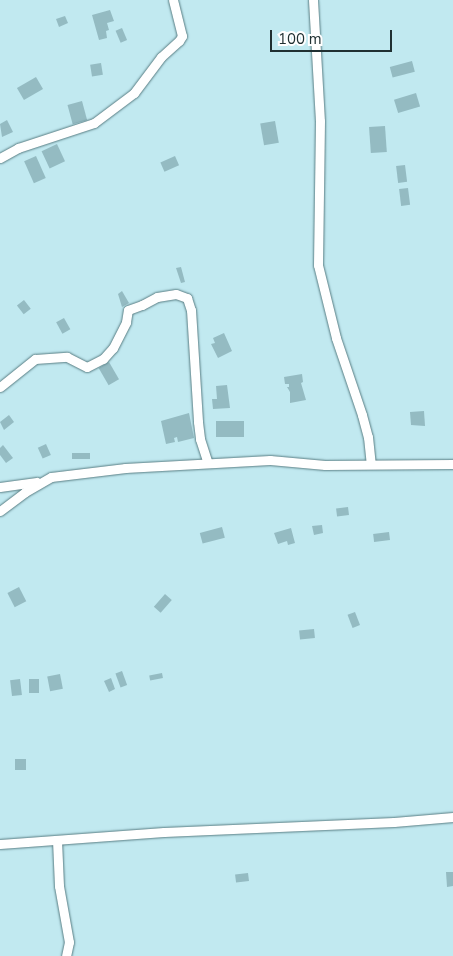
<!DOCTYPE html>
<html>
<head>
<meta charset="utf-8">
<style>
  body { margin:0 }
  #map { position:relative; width:453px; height:956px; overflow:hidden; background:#c1e9f0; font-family:"Nunito Sans",sans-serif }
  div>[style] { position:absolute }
  .building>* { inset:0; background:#94bbc2; transform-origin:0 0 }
  .roads { filter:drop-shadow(0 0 1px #587d83) drop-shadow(0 0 1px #587d83) }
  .street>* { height:9px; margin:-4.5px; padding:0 4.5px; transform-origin:4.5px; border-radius:4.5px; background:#fff }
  span { translate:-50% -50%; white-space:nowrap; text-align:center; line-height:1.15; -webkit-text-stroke:4px #fff; paint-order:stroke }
  .scale { position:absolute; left:270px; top:30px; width:122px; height:22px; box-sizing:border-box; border:2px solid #203032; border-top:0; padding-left:6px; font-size:15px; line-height:18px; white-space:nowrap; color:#203032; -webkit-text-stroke:4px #fff; paint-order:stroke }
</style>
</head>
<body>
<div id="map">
  <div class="building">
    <i style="clip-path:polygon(110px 10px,114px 21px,107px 23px,109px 30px,106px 31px,107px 38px,99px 40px,92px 15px)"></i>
    <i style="clip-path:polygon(65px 16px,68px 23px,59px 27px,56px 19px)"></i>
    <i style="left:122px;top:28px;width:13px;height:7px;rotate:67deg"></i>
    <i style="left:412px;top:61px;width:11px;height:23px;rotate:75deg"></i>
    <i style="left:101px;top:63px;width:12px;height:11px;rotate:81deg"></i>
    <i style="left:36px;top:77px;width:14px;height:22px;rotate:60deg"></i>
    <i style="left:416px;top:93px;width:14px;height:23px;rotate:73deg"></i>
    <i style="left:82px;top:101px;width:20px;height:15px;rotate:75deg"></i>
    <i style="clip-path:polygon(7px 120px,13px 132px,2px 137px,0 124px)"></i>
    <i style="left:275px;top:121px;width:22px;height:15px;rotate:80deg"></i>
    <i style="left:385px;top:126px;width:26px;height:16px;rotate:86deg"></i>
    <i style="left:57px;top:144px;width:19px;height:17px;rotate:65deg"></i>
    <i style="left:36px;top:156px;width:24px;height:13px;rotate:66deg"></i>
    <i style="left:175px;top:156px;width:10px;height:16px;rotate:66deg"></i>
    <i style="left:405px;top:165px;width:17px;height:9px;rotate:83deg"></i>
    <i style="left:408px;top:188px;width:17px;height:9px;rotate:83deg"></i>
    <i style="clip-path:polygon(181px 267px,185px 282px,181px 283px,176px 268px)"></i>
    <i style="clip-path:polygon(122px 291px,129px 303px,122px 307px,118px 294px)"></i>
    <i style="left:24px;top:300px;width:11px;height:9px;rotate:52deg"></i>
    <i style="left:64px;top:318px;width:13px;height:9px;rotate:61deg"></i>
    <i style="clip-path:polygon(224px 333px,232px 351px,218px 358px,211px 344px,215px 343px,213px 338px)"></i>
    <i style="left:109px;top:362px;width:20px;height:12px;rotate:60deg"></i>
    <i style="clip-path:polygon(302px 374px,303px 382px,301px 383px,306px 400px,290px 403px,290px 392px,287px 387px,289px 387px,289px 384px,285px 384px,284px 377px)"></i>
    <i style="clip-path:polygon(227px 385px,230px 408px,213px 409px,212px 399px,217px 399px,216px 386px)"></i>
    <i style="clip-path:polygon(424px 411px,425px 426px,411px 425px,410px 412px)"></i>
    <i style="clip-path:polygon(189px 413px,194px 438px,178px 442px,177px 437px,174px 438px,175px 442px,166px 444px,161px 421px)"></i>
    <i style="clip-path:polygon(9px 415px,14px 422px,4px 430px,0 422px)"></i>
    <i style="left:244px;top:421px;width:16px;height:28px;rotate:90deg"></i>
    <i style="left:46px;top:444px;width:12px;height:9px;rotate:66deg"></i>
    <i style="clip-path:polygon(3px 445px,13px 458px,6px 463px,0 455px,0 448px)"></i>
    <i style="left:90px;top:453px;width:6px;height:18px;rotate:90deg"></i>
    <i style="left:348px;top:507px;width:8px;height:12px;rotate:83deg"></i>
    <i style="clip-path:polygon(322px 525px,323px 533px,314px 535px,312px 526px)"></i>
    <i style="left:222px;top:527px;width:11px;height:23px;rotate:75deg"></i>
    <i style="clip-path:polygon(291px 528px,295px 543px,288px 545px,287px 541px,278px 544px,274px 533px)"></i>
    <i style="left:389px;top:532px;width:8px;height:16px;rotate:83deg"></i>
    <i style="left:19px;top:587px;width:16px;height:13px;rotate:63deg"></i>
    <i style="left:165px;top:594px;width:9px;height:17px;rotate:41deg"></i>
    <i style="left:355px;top:612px;width:14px;height:8px;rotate:69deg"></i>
    <i style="left:314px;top:629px;width:9px;height:15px;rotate:84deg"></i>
    <i style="left:122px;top:671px;width:15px;height:7px;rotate:70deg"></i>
    <i style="left:162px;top:673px;width:5px;height:13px;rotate:79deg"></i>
    <i style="left:60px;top:674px;width:15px;height:13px;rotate:79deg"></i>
    <i style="clip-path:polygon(111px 678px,115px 689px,109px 692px,104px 681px)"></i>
    <i style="left:20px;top:679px;width:16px;height:10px;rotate:83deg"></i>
    <i style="left:29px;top:679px;width:10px;height:14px"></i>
    <i style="left:15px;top:759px;width:11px;height:11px"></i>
    <i style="clip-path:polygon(446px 872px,453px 872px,453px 886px,447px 887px)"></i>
    <i style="left:248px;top:873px;width:8px;height:13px;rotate:83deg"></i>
  </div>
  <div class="roads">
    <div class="street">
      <i style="left:313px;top:0;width:121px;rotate:86.7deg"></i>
      <i style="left:320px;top:121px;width:144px;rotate:90.8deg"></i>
      <i style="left:318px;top:265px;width:75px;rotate:76.1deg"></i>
      <i style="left:336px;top:338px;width:81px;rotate:71.3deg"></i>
      <i style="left:362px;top:415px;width:23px;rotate:75deg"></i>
      <i style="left:368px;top:437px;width:27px;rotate:84deg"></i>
      <i style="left:0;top:158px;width:21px;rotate:-29deg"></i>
      <i style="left:18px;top:148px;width:80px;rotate:-18.2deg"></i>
      <i style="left:94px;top:123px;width:50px;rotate:-36.9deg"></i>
      <i style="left:134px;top:93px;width:45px;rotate:-53.1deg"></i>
      <i style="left:161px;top:57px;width:24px;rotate:-42deg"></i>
      <i style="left:179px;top:41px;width:6px;rotate:-59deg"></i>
      <i style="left:182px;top:36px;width:37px;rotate:-104deg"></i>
      <i style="left:0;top:387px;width:45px;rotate:-38.7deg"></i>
      <i style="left:35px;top:359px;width:32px;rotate:-4deg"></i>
      <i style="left:67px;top:357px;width:22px;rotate:27deg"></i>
      <i style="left:87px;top:367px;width:18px;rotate:-27deg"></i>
      <i style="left:103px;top:359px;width:15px;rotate:-48deg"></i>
      <i style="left:113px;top:348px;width:29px;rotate:-63deg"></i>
      <i style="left:126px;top:322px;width:12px;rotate:-81deg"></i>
      <i style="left:128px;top:310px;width:15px;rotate:-20deg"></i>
      <i style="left:142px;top:305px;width:17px;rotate:-28deg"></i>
      <i style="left:157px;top:297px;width:19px;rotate:-9deg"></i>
      <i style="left:176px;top:294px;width:12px;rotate:20deg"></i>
      <i style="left:187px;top:298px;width:13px;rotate:72deg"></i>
      <i style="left:191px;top:310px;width:112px;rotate:86.4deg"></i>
      <i style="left:198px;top:422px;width:17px;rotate:83deg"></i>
      <i style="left:200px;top:439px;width:25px;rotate:72deg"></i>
      <i style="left:0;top:487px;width:37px;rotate:-8deg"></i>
      <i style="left:0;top:511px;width:31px;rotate:-37deg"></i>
      <i style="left:25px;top:492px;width:30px;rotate:-30deg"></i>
      <i style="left:51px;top:477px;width:75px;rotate:-6.9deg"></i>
      <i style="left:125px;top:468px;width:145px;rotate:-3.2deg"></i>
      <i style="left:270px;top:460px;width:55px;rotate:5.2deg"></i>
      <i style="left:325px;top:465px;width:128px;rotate:-0.4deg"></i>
      <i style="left:57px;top:840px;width:46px;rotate:87.5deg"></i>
      <i style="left:59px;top:886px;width:57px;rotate:79.9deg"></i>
      <i style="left:69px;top:942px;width:14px;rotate:102deg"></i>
      <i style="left:0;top:844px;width:164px;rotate:-4.2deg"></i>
      <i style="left:164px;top:832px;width:230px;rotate:-2.5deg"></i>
      <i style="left:394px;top:822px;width:59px;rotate:-4.8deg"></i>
    </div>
  </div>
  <div class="scale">100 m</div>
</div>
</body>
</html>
